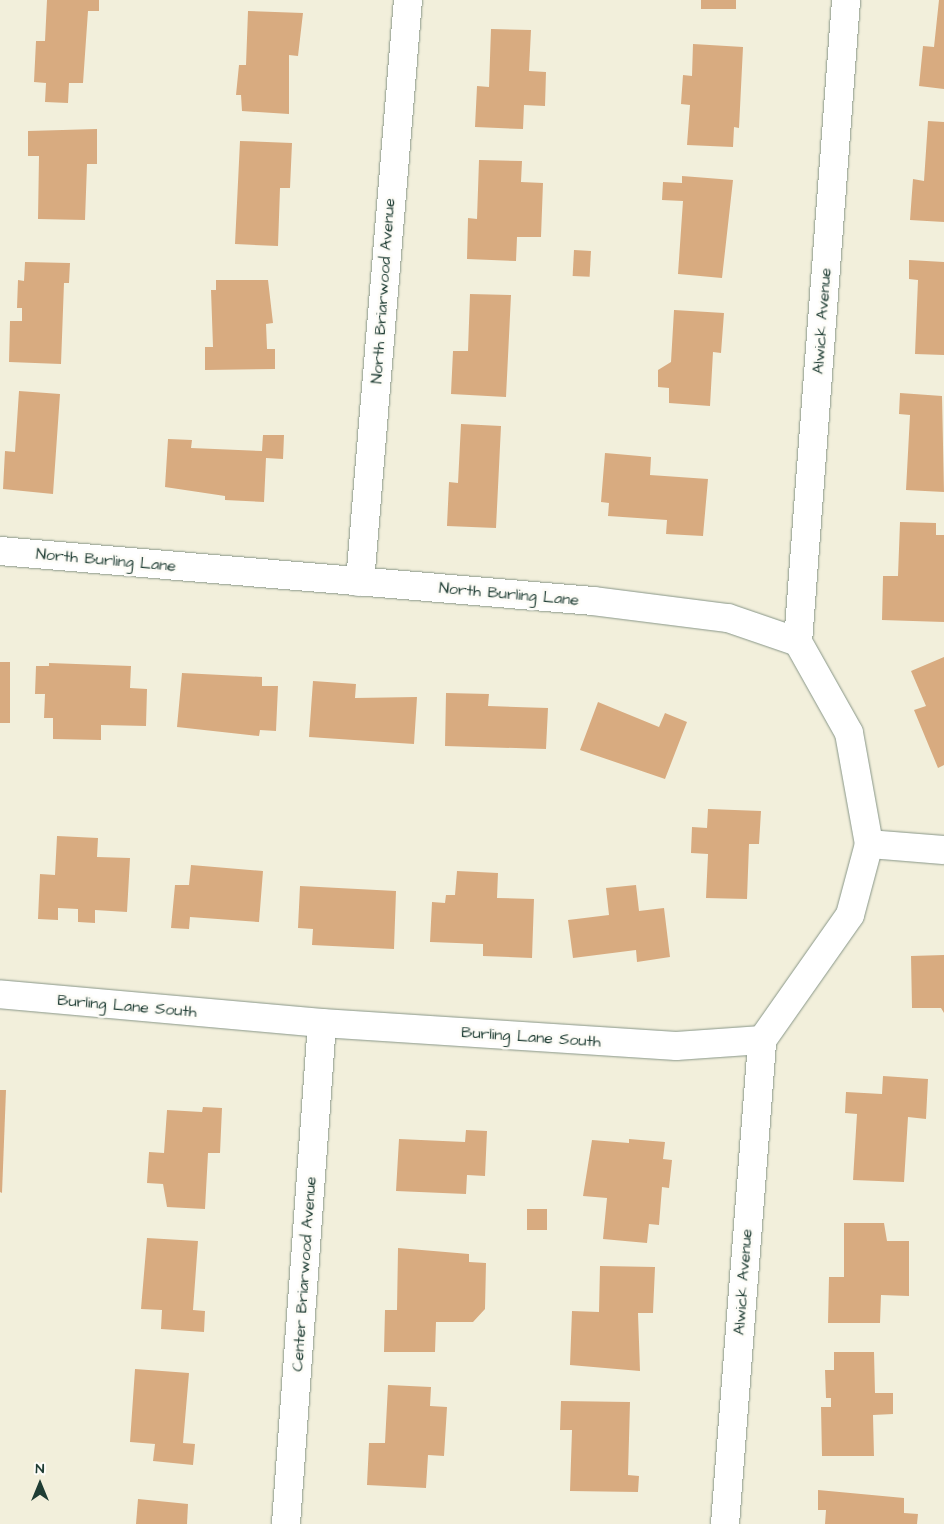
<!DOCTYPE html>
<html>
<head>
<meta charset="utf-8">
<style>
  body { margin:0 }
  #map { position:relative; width:944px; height:1524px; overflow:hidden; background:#f2efdb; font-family:"Architects Daughter",sans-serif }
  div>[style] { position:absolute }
  .building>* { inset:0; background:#d8ab80; transform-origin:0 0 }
  .roads { filter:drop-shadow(0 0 1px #889688) drop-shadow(0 0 1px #889688) }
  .minor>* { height:28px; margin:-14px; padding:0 14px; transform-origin:14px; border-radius:14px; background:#fff }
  span { translate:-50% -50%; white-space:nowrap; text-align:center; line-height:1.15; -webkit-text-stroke:5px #fdfcf7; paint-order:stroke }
  .street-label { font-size:16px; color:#1f3d34 }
  .north { position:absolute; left:15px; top:1459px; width:50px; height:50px; -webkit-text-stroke:4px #fdfcf7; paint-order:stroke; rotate:0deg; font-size:14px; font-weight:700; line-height:20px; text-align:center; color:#1f3d34 }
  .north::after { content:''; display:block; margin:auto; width:18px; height:22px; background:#1f3d34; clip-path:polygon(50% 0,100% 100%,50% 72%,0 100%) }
</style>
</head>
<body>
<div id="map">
  <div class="building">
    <i style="clip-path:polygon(47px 0,99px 0,99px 11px,88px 11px,83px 83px,69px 83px,68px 103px,45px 102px,46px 83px,34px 82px,36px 41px,45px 41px)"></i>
    <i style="left:701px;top:0;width:35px;height:9px"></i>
    <i style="clip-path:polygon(939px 0,944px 0,944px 89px,919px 86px,923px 46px,934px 47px)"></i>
    <i style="clip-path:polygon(248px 11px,303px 13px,298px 56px,289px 55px,289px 114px,242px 111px,241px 95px,236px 95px,239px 65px,246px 65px)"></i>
    <i style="clip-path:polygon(491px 29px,531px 30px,529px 71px,546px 72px,545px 106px,524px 105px,523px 129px,475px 127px,477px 86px,489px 87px)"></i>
    <i style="clip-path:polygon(693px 44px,743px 47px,739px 128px,734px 127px,733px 147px,687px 145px,690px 105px,681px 104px,683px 75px,692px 76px)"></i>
    <i style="clip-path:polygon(928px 121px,944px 122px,944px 222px,910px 220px,913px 179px,924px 181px)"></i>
    <i style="clip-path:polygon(97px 129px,97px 164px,87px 164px,85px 220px,38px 219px,39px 156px,28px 156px,28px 131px)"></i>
    <i style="clip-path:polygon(240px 141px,292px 143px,290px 188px,280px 188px,278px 246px,235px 244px)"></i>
    <i style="clip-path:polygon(479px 160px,522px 161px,521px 182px,543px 183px,541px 237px,517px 237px,516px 261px,467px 259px,468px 218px,477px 219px)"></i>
    <i style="clip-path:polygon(682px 176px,733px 180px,722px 278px,678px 274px,683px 201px,662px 200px,663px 182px,682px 183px)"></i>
    <i style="left:574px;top:250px;width:17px;height:26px;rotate:3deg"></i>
    <i style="clip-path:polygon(909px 260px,944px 262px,944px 355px,915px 354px,918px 280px,909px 279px)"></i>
    <i style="clip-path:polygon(25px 262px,70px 263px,69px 283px,64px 283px,61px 364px,9px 362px,10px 321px,22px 321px,22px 308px,17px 308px,18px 280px,24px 281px)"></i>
    <i style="clip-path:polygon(216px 280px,268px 280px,273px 323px,266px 324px,267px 349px,275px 349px,275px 369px,205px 370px,205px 347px,213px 347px,211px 290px,216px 290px)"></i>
    <i style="clip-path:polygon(470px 294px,511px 295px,506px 397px,451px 394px,453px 351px,468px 351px)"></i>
    <i style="clip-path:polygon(674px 310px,724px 313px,721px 353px,713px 352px,710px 406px,669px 403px,669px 388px,658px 387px,658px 370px,671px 362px)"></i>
    <i style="clip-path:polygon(19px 391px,60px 394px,53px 494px,3px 489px,5px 451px,15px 452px)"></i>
    <i style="clip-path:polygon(900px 393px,942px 396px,944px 492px,906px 490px,910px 415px,899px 414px)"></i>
    <i style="clip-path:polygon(461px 424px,501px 426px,496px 528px,447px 526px,449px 482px,458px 483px)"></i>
    <i style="clip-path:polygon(263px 435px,284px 435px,283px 459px,266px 458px,264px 502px,225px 500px,225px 496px,165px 487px,168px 439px,192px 440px,191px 448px,262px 451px)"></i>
    <i style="clip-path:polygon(605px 453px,651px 457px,650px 475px,708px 479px,703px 536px,666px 534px,667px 520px,608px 516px,609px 503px,601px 502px)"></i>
    <i style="clip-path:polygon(900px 522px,936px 523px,936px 535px,944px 535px,944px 622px,882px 620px,883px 576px,898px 576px)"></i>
    <i style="clip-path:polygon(944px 657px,944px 765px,938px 768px,914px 710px,926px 706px,911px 671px)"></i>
    <i style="left:0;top:662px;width:10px;height:61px"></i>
    <i style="clip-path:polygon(49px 663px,131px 666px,130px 688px,147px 689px,146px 726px,101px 725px,101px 740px,53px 739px,53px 718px,44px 718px,45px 694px,35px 694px,36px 666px,49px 666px)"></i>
    <i style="clip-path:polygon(182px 673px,262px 677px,262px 686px,278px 686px,276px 731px,260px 730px,259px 736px,177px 727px)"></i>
    <i style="clip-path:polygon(313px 681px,356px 684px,355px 698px,417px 697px,414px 744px,309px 737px)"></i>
    <i style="clip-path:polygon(446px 693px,489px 694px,488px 706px,548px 708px,546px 749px,445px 746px)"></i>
    <i style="clip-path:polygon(598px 702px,659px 727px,665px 713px,687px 722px,665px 779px,580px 750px)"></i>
    <i style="clip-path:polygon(708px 809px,761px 811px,759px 844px,749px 844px,747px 899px,706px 898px,708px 854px,691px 853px,692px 827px,707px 828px)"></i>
    <i style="clip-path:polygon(57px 836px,98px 838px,97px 857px,130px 858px,127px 912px,95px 910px,95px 923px,78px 922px,78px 909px,58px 908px,58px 920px,38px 919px,40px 874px,55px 875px)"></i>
    <i style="clip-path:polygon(191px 865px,263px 871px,259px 922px,190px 917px,189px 929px,171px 928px,175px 885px,189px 885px)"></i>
    <i style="clip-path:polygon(457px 871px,498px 873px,497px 898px,534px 899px,532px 958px,483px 956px,483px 944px,430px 942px,432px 902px,445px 903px,446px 895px,455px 895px)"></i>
    <i style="clip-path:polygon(636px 885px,639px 911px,664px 908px,670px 957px,637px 962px,636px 950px,573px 958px,568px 920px,609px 915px,606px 888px)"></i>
    <i style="clip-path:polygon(300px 886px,396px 891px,394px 949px,312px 945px,313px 929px,298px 928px)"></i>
    <i style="clip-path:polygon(944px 955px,944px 1013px,941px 1008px,912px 1008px,911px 956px)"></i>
    <i style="clip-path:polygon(883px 1076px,928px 1079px,926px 1119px,908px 1117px,904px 1182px,853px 1180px,857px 1114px,845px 1113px,846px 1092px,882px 1094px)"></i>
    <i style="clip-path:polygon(0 1090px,6px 1090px,2px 1193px,0 1192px)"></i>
    <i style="clip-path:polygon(203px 1107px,222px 1108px,220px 1153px,208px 1153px,205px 1209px,167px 1207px,163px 1184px,147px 1183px,149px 1152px,164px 1153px,167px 1110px,202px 1112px)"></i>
    <i style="clip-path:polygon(466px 1130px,487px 1131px,485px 1176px,467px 1175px,466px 1194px,396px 1191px,399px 1139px,465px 1142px)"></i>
    <i style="clip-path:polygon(629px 1139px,665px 1142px,663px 1159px,672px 1160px,669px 1188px,662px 1187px,659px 1225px,649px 1224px,647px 1243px,603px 1239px,607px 1198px,583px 1196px,592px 1140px,629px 1143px)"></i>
    <i style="left:527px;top:1209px;width:20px;height:21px"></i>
    <i style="clip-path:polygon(844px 1223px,884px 1223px,887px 1241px,909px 1241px,909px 1296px,881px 1295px,880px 1323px,828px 1323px,829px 1277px,844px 1277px)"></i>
    <i style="clip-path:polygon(147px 1238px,198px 1241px,193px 1310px,205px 1311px,204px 1332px,161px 1329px,162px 1310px,141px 1309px)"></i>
    <i style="clip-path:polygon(398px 1248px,469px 1254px,469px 1262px,486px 1263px,485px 1309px,473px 1322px,436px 1322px,435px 1352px,384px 1352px,385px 1310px,397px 1310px)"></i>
    <i style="clip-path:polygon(600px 1266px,655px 1267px,653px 1313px,638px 1313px,640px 1371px,570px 1365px,572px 1311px,599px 1312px)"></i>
    <i style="clip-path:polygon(834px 1352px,874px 1352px,875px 1393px,893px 1393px,893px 1414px,873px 1415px,874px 1456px,822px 1456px,821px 1407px,831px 1407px,831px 1398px,826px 1398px,825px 1370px,834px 1370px)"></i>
    <i style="clip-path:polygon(135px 1369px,189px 1373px,183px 1443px,195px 1444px,193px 1465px,153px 1461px,155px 1444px,130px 1442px)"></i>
    <i style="clip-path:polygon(388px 1385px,431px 1387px,430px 1406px,447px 1407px,444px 1456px,428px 1455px,426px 1488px,367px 1485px,369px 1443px,385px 1443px)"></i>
    <i style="clip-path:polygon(561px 1401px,630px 1402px,628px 1475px,639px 1476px,638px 1492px,570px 1491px,572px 1430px,560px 1430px)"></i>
    <i style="clip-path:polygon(818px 1490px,904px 1498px,904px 1513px,918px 1514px,917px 1524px,825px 1524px,826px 1510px,818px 1510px)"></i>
    <i style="clip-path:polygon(138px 1499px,188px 1504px,187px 1524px,136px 1524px)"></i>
  </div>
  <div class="roads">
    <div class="minor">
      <i style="left:0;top:551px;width:595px;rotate:4.82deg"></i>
      <i style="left:593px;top:601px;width:136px;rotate:7.2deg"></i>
      <i style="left:728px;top:618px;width:74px;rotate:18.9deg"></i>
      <i style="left:798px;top:642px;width:104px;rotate:60.7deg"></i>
      <i style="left:849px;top:733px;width:113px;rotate:79.8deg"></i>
      <i style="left:869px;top:844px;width:73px;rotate:105deg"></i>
      <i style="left:850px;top:915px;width:153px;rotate:125.1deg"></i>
      <i style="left:762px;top:1040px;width:86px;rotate:176deg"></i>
      <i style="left:676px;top:1046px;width:355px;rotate:-176.3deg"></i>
      <i style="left:322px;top:1023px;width:323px;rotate:-174.9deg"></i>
      <i style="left:360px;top:582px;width:584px;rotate:-85.29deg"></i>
      <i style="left:798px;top:642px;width:644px;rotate:-85.72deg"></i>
      <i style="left:869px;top:844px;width:75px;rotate:4.6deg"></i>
      <i style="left:286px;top:1524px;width:502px;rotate:-85.89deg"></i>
      <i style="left:725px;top:1524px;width:485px;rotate:-85.6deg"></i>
    </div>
  </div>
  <div class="street-label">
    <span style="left:383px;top:291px;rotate:-86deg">North Briarwood Avenue</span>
    <span style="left:822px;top:321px;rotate:-86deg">Alwick Avenue</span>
    <span style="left:106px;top:560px;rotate:5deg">North Burling Lane</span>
    <span style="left:509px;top:594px;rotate:5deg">North Burling Lane</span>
    <span style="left:127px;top:1006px;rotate:5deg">Burling Lane South</span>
    <span style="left:531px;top:1037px;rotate:4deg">Burling Lane South</span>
    <span style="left:304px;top:1274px;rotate:-86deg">Center Briarwood Avenue</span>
    <span style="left:743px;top:1282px;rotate:-86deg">Alwick Avenue</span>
  </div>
  <div class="north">N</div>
</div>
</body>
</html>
